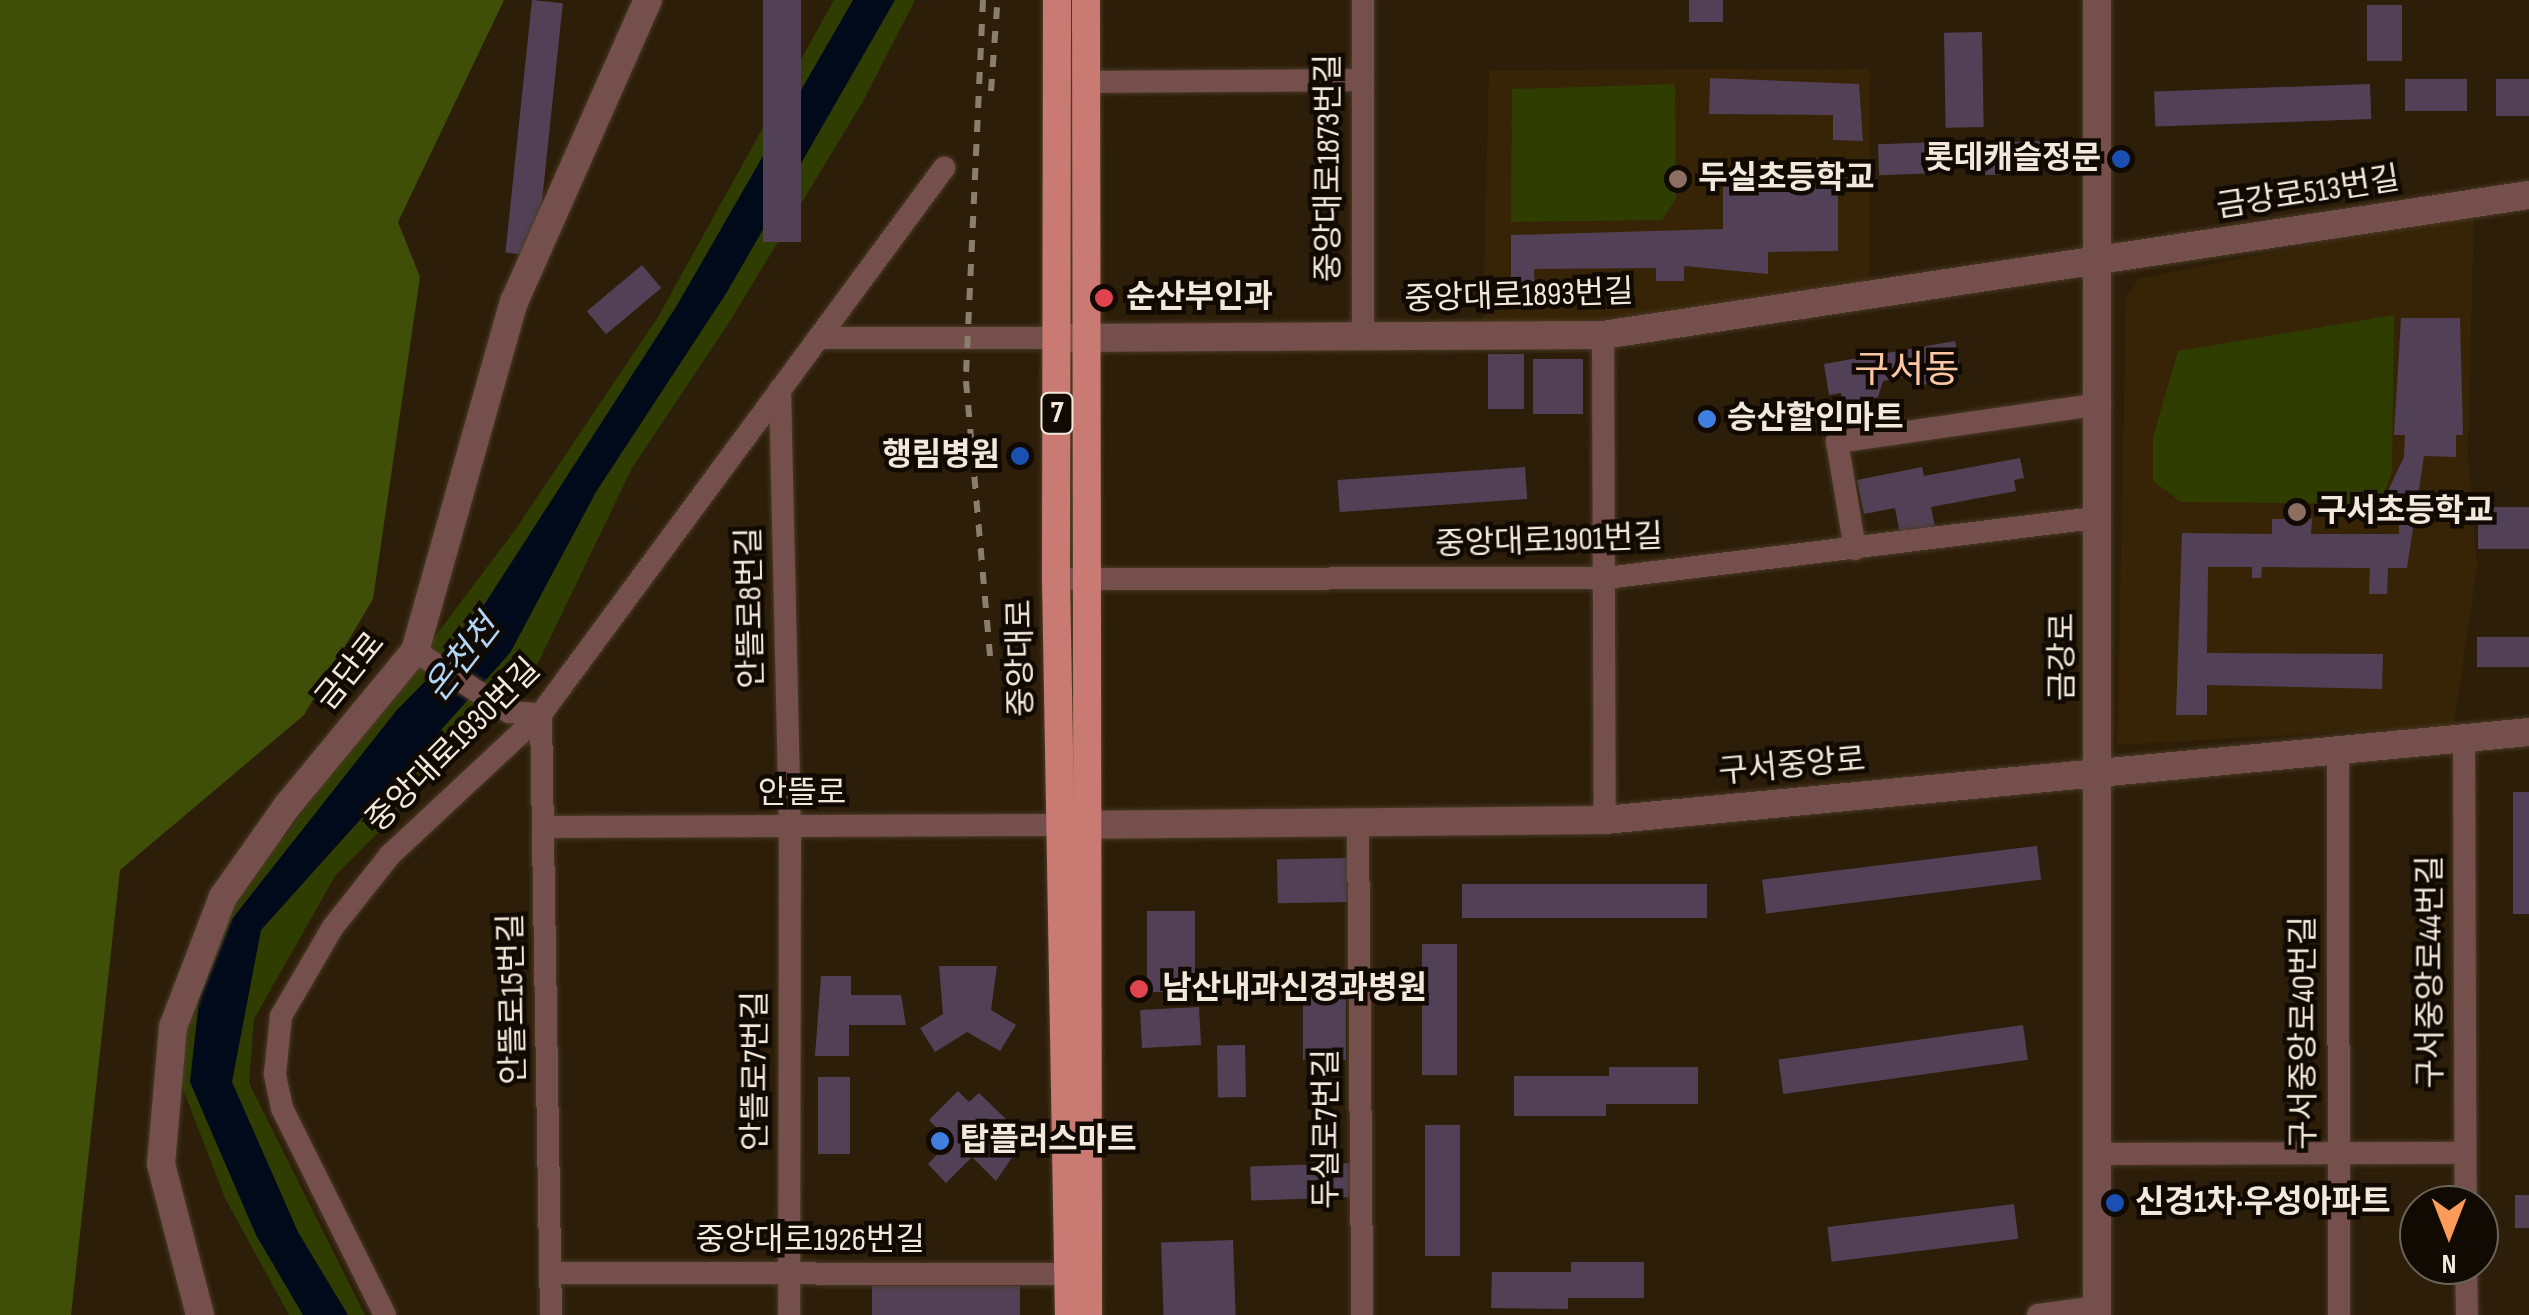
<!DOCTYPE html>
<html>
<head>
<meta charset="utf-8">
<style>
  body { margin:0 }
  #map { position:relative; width:2529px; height:1315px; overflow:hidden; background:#2d1e09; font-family:"Sofia Sans Condensed","Noto Sans KR",sans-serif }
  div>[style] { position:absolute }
  .built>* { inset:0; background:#372407 }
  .green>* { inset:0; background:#303d00 }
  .forest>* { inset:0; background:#404f07 }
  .water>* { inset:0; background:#000a1b }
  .building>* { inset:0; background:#524156; transform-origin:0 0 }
  .roads { filter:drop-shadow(0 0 2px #493a26) drop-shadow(0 0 2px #493a26) }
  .minor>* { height:22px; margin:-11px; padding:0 11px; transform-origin:11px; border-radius:11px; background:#754f4b }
  .tertiary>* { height:28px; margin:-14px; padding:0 14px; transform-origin:14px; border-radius:14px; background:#754f4b }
  .primary>* { height:28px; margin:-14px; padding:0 14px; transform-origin:14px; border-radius:14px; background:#c97b73 }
  .rail>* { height:6px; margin-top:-3px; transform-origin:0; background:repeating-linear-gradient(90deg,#8b7e6d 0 12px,transparent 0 24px) }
  .dots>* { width:28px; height:28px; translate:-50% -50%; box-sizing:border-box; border:5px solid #100a03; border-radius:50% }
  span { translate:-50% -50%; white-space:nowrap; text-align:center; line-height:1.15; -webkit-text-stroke:9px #100a03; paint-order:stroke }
  .shield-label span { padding:2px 8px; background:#100a03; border:2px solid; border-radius:8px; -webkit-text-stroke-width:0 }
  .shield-label { font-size:30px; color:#f2e8db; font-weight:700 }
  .poi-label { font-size:32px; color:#f2e8db; font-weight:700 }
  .right { translate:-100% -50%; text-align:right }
  .left { translate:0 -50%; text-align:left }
  .street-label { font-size:32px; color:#f2e8db }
  .water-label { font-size:35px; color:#b2d4f5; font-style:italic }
  .quarter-label { font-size:38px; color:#fec6a3 }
  .north { position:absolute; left:2399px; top:1185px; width:100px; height:100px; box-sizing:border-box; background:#100a03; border:2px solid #6a6359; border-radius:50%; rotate:180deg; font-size:28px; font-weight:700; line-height:40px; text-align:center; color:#f2e8db }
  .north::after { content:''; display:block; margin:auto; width:35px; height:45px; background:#fe9b58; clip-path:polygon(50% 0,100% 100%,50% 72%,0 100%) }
</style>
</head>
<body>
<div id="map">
  <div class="built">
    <i style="clip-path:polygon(1870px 69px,1869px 288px,1598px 327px,1483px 322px,1489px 70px)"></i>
    <i style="clip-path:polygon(2474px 211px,2468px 457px,2477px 566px,2454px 726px,2117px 745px,2126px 297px,2139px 279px)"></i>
  </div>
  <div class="green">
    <i style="clip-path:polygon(834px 0,915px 0,862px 103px,730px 321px,632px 468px,538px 663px,492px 718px,335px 876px,254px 1019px,249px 1083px,365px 1315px,289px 1315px,225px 1198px,181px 1084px,178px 1057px,219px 923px,515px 530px,658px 317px)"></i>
    <i style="clip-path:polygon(1675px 84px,1676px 199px,1662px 220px,1511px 222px,1512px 89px)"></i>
    <i style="clip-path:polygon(2394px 315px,2392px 472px,2380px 504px,2181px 502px,2153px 481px,2153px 437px,2178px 351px)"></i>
  </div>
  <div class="forest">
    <i style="clip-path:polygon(0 0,504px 0,398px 222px,420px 277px,373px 599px,304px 715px,120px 870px,71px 1315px,0 1315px)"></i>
  </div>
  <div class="water">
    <i style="clip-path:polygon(853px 0,895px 0,727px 292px,596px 492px,510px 653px,261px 930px,232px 1082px,298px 1232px,348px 1315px,303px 1315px,256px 1235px,190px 1082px,199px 1001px,232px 919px,396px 711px,453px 653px,676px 307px)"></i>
  </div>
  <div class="building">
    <i style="left:532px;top:0;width:31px;height:254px;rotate:6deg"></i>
    <i style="left:763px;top:0;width:38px;height:242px"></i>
    <i style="left:1689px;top:0;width:34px;height:22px"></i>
    <i style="left:2367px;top:5px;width:35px;height:56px"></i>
    <i style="left:1982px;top:32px;width:95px;height:38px;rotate:89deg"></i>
    <i style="clip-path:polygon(1710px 78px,1859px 84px,1863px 141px,1833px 140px,1833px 115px,1709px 114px)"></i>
    <i style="left:2467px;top:79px;width:32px;height:62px;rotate:90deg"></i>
    <i style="left:2496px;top:79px;width:33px;height:37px"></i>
    <i style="left:2370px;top:84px;width:35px;height:216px;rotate:88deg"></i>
    <i style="left:2040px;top:141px;width:32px;height:62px;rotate:88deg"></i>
    <i style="left:1940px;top:142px;width:31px;height:62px;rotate:88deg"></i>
    <i style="clip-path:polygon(1838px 186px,1838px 251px,1768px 252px,1768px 274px,1684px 266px,1684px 281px,1656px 281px,1656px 268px,1534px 269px,1535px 292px,1511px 292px,1511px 235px,1723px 229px,1723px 187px)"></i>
    <i style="left:642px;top:265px;width:30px;height:72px;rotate:50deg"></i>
    <i style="clip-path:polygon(2401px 318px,2460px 318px,2463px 435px,2456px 435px,2456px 457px,2424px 456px,2407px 568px,2388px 568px,2387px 594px,2369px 594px,2370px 568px,2262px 567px,2261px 578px,2252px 578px,2252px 567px,2208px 567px,2207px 653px,2383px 654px,2382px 689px,2207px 685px,2207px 715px,2176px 715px,2182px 533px,2272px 534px,2272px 519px,2312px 519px,2311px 534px,2399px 534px,2399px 498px,2387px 493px,2404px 457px,2405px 435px,2394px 435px)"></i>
    <i style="clip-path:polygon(1955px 341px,1961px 370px,1922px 386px,1905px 377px,1883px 381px,1878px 397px,1870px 399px,1870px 419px,1846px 423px,1841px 393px,1829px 395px,1824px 364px)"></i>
    <i style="left:1488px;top:354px;width:36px;height:55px"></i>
    <i style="left:1533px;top:359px;width:50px;height:55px"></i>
    <i style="clip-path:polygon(2020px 458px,2024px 478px,2014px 480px,2016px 491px,1931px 507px,1935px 527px,1900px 534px,1895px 508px,1864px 514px,1857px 480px,1922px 467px,1924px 476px)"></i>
    <i style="left:1525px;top:467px;width:32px;height:188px;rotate:86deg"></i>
    <i style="left:2529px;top:507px;width:42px;height:51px;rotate:90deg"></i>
    <i style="left:2529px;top:637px;width:30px;height:52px;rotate:90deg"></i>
    <i style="left:2513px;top:792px;width:16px;height:122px"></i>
    <i style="left:2037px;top:846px;width:34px;height:277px;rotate:83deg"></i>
    <i style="left:1347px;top:858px;width:44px;height:70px;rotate:89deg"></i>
    <i style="left:1462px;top:884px;width:245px;height:34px"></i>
    <i style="left:1147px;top:911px;width:48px;height:81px"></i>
    <i style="left:1422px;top:944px;width:35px;height:131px"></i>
    <i style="clip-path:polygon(939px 966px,997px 966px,991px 1010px,1016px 1025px,1000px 1051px,967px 1032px,935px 1052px,920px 1028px,943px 1014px)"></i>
    <i style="clip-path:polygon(821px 976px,851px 976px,851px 995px,901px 995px,906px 1025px,849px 1025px,849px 1056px,815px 1056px)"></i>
    <i style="left:1303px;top:985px;width:43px;height:75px"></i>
    <i style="left:1199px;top:1007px;width:38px;height:59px;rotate:87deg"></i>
    <i style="left:2023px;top:1025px;width:35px;height:247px;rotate:82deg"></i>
    <i style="left:1245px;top:1045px;width:52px;height:28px;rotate:89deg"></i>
    <i style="clip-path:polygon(1609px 1067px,1698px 1067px,1698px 1104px,1606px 1104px,1606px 1116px,1514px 1116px,1514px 1076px,1609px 1076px)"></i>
    <i style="left:818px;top:1077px;width:32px;height:77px"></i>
    <i style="clip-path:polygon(958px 1091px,969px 1102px,979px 1093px,1009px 1122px,996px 1134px,1015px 1153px,996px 1181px,972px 1157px,946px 1183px,928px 1164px,950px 1141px,929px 1120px)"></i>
    <i style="left:1425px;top:1125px;width:35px;height:131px"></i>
    <i style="left:1352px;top:1163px;width:34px;height:102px;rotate:88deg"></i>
    <i style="left:2515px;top:1195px;width:14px;height:33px"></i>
    <i style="left:2014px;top:1204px;width:35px;height:188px;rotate:83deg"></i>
    <i style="left:1233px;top:1240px;width:75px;height:72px;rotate:88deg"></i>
    <i style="clip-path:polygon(1571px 1262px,1644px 1262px,1644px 1298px,1568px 1298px,1568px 1309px,1491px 1308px,1492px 1272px,1571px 1272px)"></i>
    <i style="left:1020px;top:1286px;width:29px;height:148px;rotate:90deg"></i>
  </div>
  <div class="roads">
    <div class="minor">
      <i style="left:1363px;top:0;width:336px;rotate:90deg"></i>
      <i style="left:1087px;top:82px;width:276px;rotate:-0.4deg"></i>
      <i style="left:1603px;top:335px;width:485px;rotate:89.8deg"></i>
      <i style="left:820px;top:338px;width:237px"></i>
      <i style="left:780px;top:389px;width:437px;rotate:88.7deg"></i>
      <i style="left:790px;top:826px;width:489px;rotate:90.1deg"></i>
      <i style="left:1855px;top:549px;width:109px;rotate:-99.5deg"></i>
      <i style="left:1837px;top:442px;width:266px;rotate:-8.2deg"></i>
      <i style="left:1072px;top:579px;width:534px;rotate:-0.11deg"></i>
      <i style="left:1606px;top:578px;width:498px;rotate:-7deg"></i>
      <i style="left:415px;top:651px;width:112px;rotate:33deg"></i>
      <i style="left:509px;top:712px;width:32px;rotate:4deg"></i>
      <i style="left:541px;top:714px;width:601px;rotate:89.05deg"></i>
      <i style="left:2464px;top:738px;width:467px;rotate:89.8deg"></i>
      <i style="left:2338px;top:750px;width:565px;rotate:89.9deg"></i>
      <i style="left:1358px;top:823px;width:492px;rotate:89.5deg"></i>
      <i style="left:543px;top:827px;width:517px;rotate:-0.22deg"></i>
      <i style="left:2097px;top:1154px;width:368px;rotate:-0.2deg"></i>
      <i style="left:2466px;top:1265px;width:50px;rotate:88.9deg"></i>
      <i style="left:551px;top:1273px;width:518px;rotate:0.11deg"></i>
      <i style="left:385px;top:1315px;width:231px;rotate:-116.5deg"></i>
      <i style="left:282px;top:1108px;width:35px;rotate:-102deg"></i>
      <i style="left:275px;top:1074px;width:58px;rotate:-84.1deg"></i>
      <i style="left:281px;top:1016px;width:103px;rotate:-59.7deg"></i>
      <i style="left:333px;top:927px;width:92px;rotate:-51.6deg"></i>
      <i style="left:390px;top:855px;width:207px;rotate:-43deg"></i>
      <i style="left:541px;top:714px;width:679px;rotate:-53.57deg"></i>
      <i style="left:2038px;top:1315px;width:60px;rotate:-7.7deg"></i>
    </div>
    <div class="tertiary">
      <i style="left:2097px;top:0;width:1315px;rotate:90deg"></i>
      <i style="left:1066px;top:338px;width:537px;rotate:-0.32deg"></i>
      <i style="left:1603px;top:335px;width:937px;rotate:-8.6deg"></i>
      <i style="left:1066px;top:825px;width:539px;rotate:-0.53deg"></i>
      <i style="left:1605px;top:820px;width:928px;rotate:-5.44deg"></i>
      <i style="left:200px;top:1315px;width:156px;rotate:-104.5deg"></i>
      <i style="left:161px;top:1164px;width:138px;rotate:-85deg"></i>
      <i style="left:173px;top:1027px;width:139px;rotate:-69deg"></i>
      <i style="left:223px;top:897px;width:113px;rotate:-54.8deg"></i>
      <i style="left:288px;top:805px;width:200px;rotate:-50.5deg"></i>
      <i style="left:415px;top:651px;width:363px;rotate:-74.2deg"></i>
      <i style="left:514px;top:302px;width:330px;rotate:-66.1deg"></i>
    </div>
    <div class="primary">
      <i style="left:1057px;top:0;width:579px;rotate:90.1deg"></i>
      <i style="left:1056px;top:579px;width:736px;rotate:88.99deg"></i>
      <i style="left:1086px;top:0;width:1315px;rotate:89.91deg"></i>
    </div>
  </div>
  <div class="rail">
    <i style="left:983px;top:0;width:381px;rotate:92.6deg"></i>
    <i style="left:966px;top:381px;width:276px;rotate:85deg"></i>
    <i style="left:991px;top:91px;width:84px;rotate:-85.9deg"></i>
  </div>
  <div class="dots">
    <i style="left:2121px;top:159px;background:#1a4fb4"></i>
    <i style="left:1678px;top:179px;background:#8d6e63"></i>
    <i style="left:1104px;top:298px;background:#e0444e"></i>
    <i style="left:1707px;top:419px;background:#3f7fe0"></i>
    <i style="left:1020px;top:456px;background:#1a4fb4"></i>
    <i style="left:2297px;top:512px;background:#8d6e63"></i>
    <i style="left:1139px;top:989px;background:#e0444e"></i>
    <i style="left:940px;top:1141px;background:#3f7fe0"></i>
    <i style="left:2115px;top:1203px;background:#1a4fb4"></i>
  </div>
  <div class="shield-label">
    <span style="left:1057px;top:413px">7</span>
  </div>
  <div class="poi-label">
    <span class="right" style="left:2101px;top:159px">롯데캐슬정문</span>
    <span class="left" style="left:1698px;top:179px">두실초등학교</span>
    <span class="left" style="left:1126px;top:298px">순산부인과</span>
    <span class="left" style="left:1727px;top:419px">승산할인마트</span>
    <span class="right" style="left:1000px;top:456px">행림병원</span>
    <span class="left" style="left:2317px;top:512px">구서초등학교</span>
    <span class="left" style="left:1162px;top:989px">남산내과신경과병원</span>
    <span class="left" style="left:960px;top:1141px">탑플러스마트</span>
    <span class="left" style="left:2135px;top:1203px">신경1차·우성아파트</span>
  </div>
  <div class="street-label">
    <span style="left:1330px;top:168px;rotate:-90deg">중앙대로1873번길</span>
    <span style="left:2308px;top:194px;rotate:-9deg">금강로513번길</span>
    <span style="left:1519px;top:297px;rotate:-2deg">중앙대로1893번길</span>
    <span style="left:1549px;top:542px;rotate:-2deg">중앙대로1901번길</span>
    <span style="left:752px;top:608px;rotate:-91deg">안뜰로8번길</span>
    <span style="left:2064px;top:657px;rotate:-90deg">금강로</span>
    <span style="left:1022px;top:658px;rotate:-91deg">중앙대로</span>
    <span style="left:351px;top:672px;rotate:-51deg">금단로</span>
    <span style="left:454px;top:746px;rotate:-45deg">중앙대로1930번길</span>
    <span style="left:1792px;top:767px;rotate:-5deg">구서중앙로</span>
    <span style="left:802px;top:794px">안뜰로</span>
    <span style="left:2432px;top:972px;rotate:-90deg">구서중앙로44번길</span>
    <span style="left:514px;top:999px;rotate:-91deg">안뜰로15번길</span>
    <span style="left:2305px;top:1033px;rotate:-90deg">구서중앙로40번길</span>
    <span style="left:757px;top:1071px;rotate:-90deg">안뜰로7번길</span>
    <span style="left:1328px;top:1129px;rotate:-90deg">두실로7번길</span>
    <span style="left:810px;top:1241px">중앙대로1926번길</span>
  </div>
  <div class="water-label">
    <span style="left:463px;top:659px;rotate:-52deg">온천천</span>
  </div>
  <div class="quarter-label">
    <span style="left:1907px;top:371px">구서동</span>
  </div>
  <div class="north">N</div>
</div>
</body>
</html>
